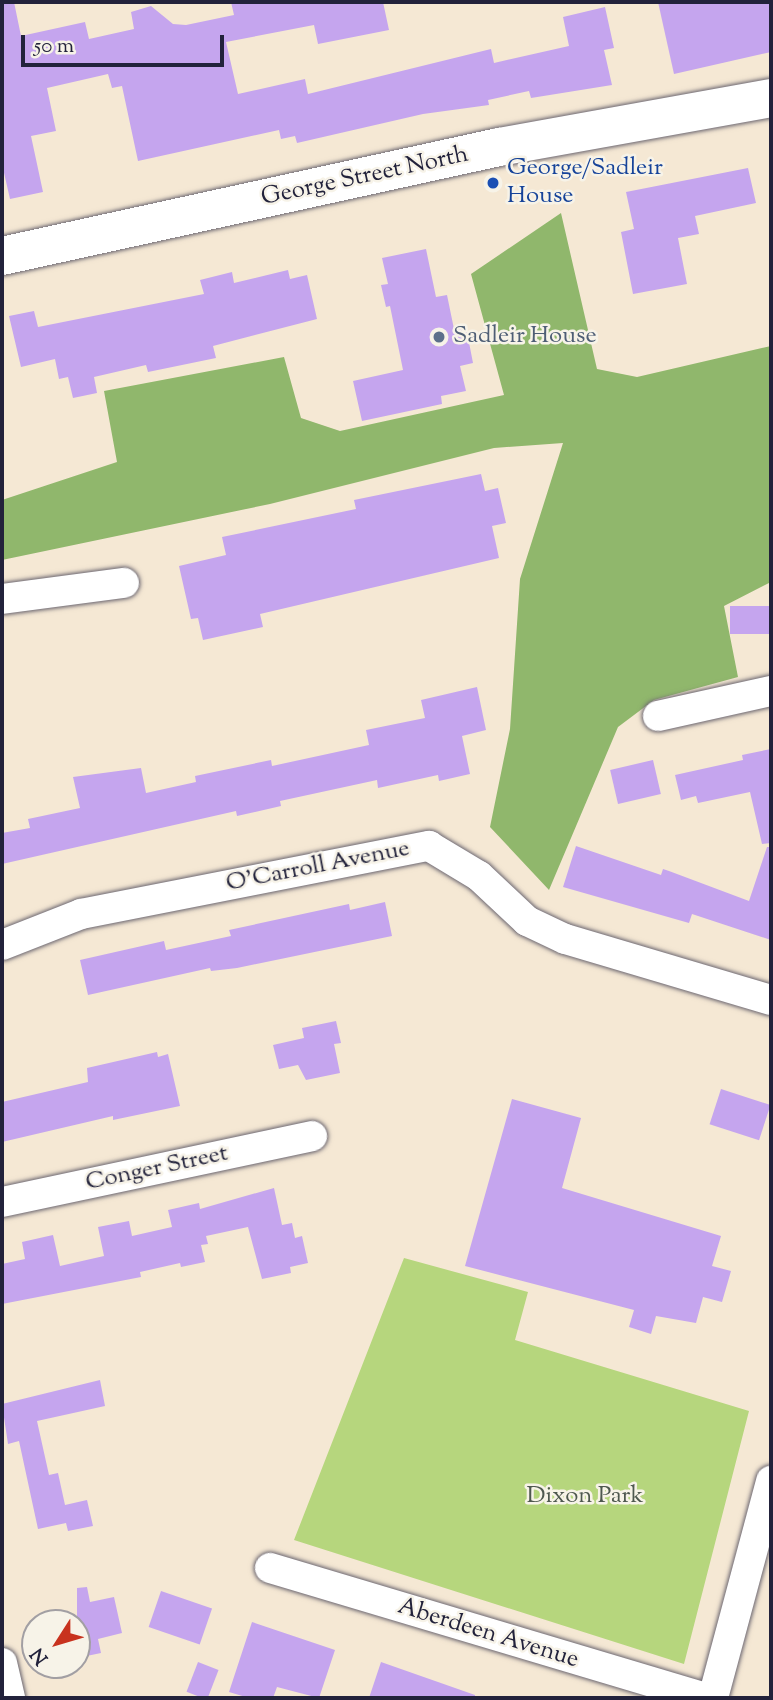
<!DOCTYPE html>
<html>
<head>
<meta charset="utf-8">
<style>
  body { margin:0 }
  #map { position:relative; width:773px; height:1700px; overflow:hidden; background:#f5e8d4; font-family:"Sorts Mill Goudy",serif }
  div>[style] { position:absolute }
  .green>* { inset:0; background:#b6d67d }
  .forest>* { inset:0; background:#90b76c }
  .building>* { inset:0; background:#c5a5ee; transform-origin:0 0 }
  .roads { filter:drop-shadow(0 0 2px #6c6771) drop-shadow(0 0 2px #6c6771) }
  .minor>* { height:30px; margin:-15px; padding:0 15px; transform-origin:15px; border-radius:15px; background:#fff }
  .major>* { height:38px; margin:-19px; padding:0 19px; transform-origin:19px; border-radius:19px; background:#fff }
  .dots>* { width:19px; height:19px; translate:-50% -50%; box-sizing:border-box; border:4px solid #f7f3e8; border-radius:50% }
  span { translate:-50% -50%; white-space:nowrap; text-align:center; line-height:1.15; -webkit-text-stroke:5px #f7f3e8; paint-order:stroke }
  .transit-label { font-size:24px; color:#164399 }
  .left { translate:0 -50%; text-align:left }
  .street-label { font-size:24px; color:#22223b }
  .service-label { font-size:24px; color:#4e5e75 }
  .park-label { font-size:24px; color:#4e584f }
  .frame { position:absolute; inset:0; border:4px solid #22223b; pointer-events:none }
  .north { position:absolute; left:21px; top:1609px; width:70px; height:70px; box-sizing:border-box; background:#f7f3e8; border:2px solid #a29fa3; border-radius:50%; rotate:233deg; font-size:19px; font-weight:700; line-height:28px; text-align:center; color:#22223b }
  .north::after { content:''; display:block; margin:auto; width:24px; height:32px; background:#c8321e; clip-path:polygon(50% 0,100% 100%,50% 72%,0 100%) }
  .scale { position:absolute; left:21px; top:35px; width:203px; height:32px; box-sizing:border-box; border:4px solid #22223b; border-top:0; padding-left:9px; font-size:21px; line-height:24px; white-space:nowrap; color:#22223b; -webkit-text-stroke:5px #f7f3e8; paint-order:stroke }
</style>
</head>
<body>
<div id="map">
  <div class="green">
    <i style="clip-path:polygon(404px 1258px,528px 1292px,515px 1340px,749px 1411px,684px 1664px,294px 1540px)"></i>
  </div>
  <div class="forest">
    <i style="clip-path:polygon(561px 213px,597px 369px,637px 377px,771px 346px,771px 582px,724px 606px,738px 677px,654px 700px,618px 727px,549px 890px,490px 827px,510px 729px,520px 579px,563px 443px,494px 448px,270px 504px,2px 560px,2px 500px,117px 462px,104px 391px,284px 357px,301px 418px,340px 431px,504px 395px,471px 274px)"></i>
  </div>
  <div class="building">
    <i style="clip-path:polygon(2px 2px,14px 2px,21px 36px,85px 22px,89px 39px,134px 29px,131px 12px,151px 6px,173px 24px,186px 25px,234px 15px,231px 2px,383px 2px,389px 30px,318px 44px,314px 25px,226px 42px,238px 94px,305px 79px,308px 94px,491px 49px,494px 63px,569px 46px,563px 17px,605px 7px,614px 48px,604px 50px,612px 85px,531px 98px,529px 91px,488px 100px,489px 105px,423px 114px,297px 143px,295px 136px,281px 139px,279px 130px,138px 161px,122px 86px,112px 88px,108px 74px,47px 88px,56px 131px,31px 136px,43px 192px,10px 199px,2px 164px)"></i>
    <i style="clip-path:polygon(658px 2px,771px 2px,771px 52px,674px 74px)"></i>
    <i style="clip-path:polygon(748px 168px,756px 203px,695px 216px,699px 234px,678px 238px,687px 284px,633px 294px,621px 232px,634px 229px,626px 192px)"></i>
    <i style="clip-path:polygon(426px 249px,436px 297px,447px 295px,454px 329px,466px 327px,473px 363px,460px 366px,466px 391px,441px 396px,442px 404px,362px 421px,353px 381px,403px 370px,390px 306px,386px 307px,381px 285px,388px 284px,382px 258px)"></i>
    <i style="clip-path:polygon(288px 270px,290px 279px,307px 275px,317px 319px,213px 346px,216px 358px,148px 372px,146px 365px,94px 377px,97px 393px,73px 398px,68px 377px,59px 379px,55px 359px,21px 367px,9px 316px,34px 311px,38px 327px,204px 294px,200px 280px,232px 272px,234px 283px)"></i>
    <i style="clip-path:polygon(481px 474px,485px 491px,498px 488px,506px 523px,492px 526px,499px 558px,260px 614px,263px 627px,203px 640px,198px 618px,191px 619px,179px 566px,226px 555px,222px 537px,356px 509px,354px 500px)"></i>
    <i style="left:771px;top:606px;width:28px;height:41px;rotate:90deg"></i>
    <i style="clip-path:polygon(477px 687px,486px 730px,462px 736px,470px 774px,439px 781px,438px 775px,378px 788px,377px 780px,280px 801px,281px 806px,237px 816px,236px 811px,2px 864px,2px 833px,30px 828px,28px 819px,80px 808px,73px 777px,141px 768px,146px 793px,196px 782px,195px 776px,271px 760px,272px 766px,369px 745px,366px 730px,425px 718px,421px 700px)"></i>
    <i style="clip-path:polygon(771px 749px,771px 843px,762px 844px,750px 792px,698px 803px,696px 796px,681px 800px,675px 775px,743px 760px,742px 755px)"></i>
    <i style="left:653px;top:760px;width:35px;height:44px;rotate:77deg"></i>
    <i style="clip-path:polygon(576px 846px,661px 875px,663px 869px,669px 871px,749px 901px,767px 847px,771px 847px,771px 940px,692px 914px,689px 923px,563px 887px)"></i>
    <i style="clip-path:polygon(385px 902px,392px 936px,237px 968px,211px 971px,210px 968px,88px 995px,80px 960px,164px 941px,166px 950px,231px 936px,229px 930px,349px 904px,350px 910px)"></i>
    <i style="clip-path:polygon(336px 1021px,341px 1043px,334px 1044px,340px 1073px,306px 1080px,298px 1065px,279px 1069px,273px 1045px,304px 1038px,302px 1028px)"></i>
    <i style="clip-path:polygon(157px 1052px,158px 1057px,168px 1054px,180px 1106px,113px 1120px,113px 1116px,2px 1142px,2px 1102px,88px 1082px,87px 1068px)"></i>
    <i style="left:721px;top:1089px;width:52px;height:37px;rotate:18deg"></i>
    <i style="clip-path:polygon(512px 1099px,581px 1118px,562px 1188px,721px 1236px,712px 1266px,731px 1271px,722px 1302px,703px 1297px,696px 1323px,656px 1316px,651px 1334px,629px 1327px,634px 1310px,465px 1266px)"></i>
    <i style="clip-path:polygon(274px 1188px,282px 1225px,292px 1223px,295px 1238px,302px 1236px,308px 1263px,290px 1267px,291px 1273px,262px 1279px,248px 1227px,206px 1236px,208px 1244px,201px 1245px,205px 1262px,181px 1267px,180px 1263px,140px 1272px,141px 1277px,2px 1304px,2px 1264px,25px 1259px,22px 1242px,53px 1235px,60px 1266px,104px 1256px,98px 1227px,129px 1221px,132px 1236px,172px 1227px,168px 1210px,199px 1203px,200px 1209px)"></i>
    <i style="clip-path:polygon(100px 1380px,105px 1406px,37px 1421px,49px 1475px,58px 1473px,65px 1505px,87px 1500px,93px 1526px,68px 1531px,66px 1523px,38px 1529px,19px 1441px,8px 1444px,2px 1404px)"></i>
    <i style="clip-path:polygon(87px 1587px,90px 1602px,114px 1597px,122px 1633px,98px 1639px,101px 1653px,77px 1658px,77px 1588px)"></i>
    <i style="left:161px;top:1591px;width:54px;height:38px;rotate:19deg"></i>
    <i style="clip-path:polygon(252px 1622px,335px 1650px,319px 1698px,277px 1687px,273px 1698px,249px 1698px,229px 1692px)"></i>
    <i style="left:198px;top:1662px;width:22px;height:32px;rotate:21deg"></i>
    <i style="clip-path:polygon(381px 1662px,475px 1695px,475px 1698px,369px 1698px)"></i>
  </div>
  <div class="roads">
    <div class="minor">
      <i style="left:2px;top:599px;width:123px;rotate:-7.5deg"></i>
      <i style="left:658px;top:716px;width:116px;rotate:-12.5deg"></i>
      <i style="left:2px;top:945px;width:85px;rotate:-21.4deg"></i>
      <i style="left:81px;top:914px;width:355px;rotate:-11.1deg"></i>
      <i style="left:429px;top:846px;width:58px;rotate:31deg"></i>
      <i style="left:479px;top:876px;width:66px;rotate:43.2deg"></i>
      <i style="left:527px;top:921px;width:42px;rotate:25.3deg"></i>
      <i style="left:565px;top:939px;width:215px;rotate:16.5deg"></i>
      <i style="left:2px;top:1202px;width:317px;rotate:-12deg"></i>
      <i style="left:270px;top:1568px;width:455px;rotate:16.6deg"></i>
      <i style="left:2px;top:1663px;width:36px;rotate:77deg"></i>
      <i style="left:713px;top:1698px;width:225px;rotate:-75deg"></i>
    </div>
    <div class="major">
      <i style="left:2px;top:256px;width:509px;rotate:-12.37deg"></i>
      <i style="left:499px;top:147px;width:276px;rotate:-10.2deg"></i>
    </div>
  </div>
  <div class="dots">
    <i style="left:493px;top:183px;background:#1a4fb4"></i>
    <i style="left:439px;top:337px;background:#5c6f8a"></i>
  </div>
  <div class="transit-label">
    <span class="left" style="left:507px;top:183px">George/Sadleir<br>House</span>
  </div>
  <div class="street-label">
    <span style="left:365px;top:177px;rotate:-12deg">George Street North</span>
    <span style="left:318px;top:867px;rotate:-11deg">O'Carroll Avenue</span>
    <span style="left:157px;top:1169px;rotate:-12deg">Conger Street</span>
    <span style="left:488px;top:1634px;rotate:17deg">Aberdeen Avenue</span>
  </div>
  <div class="service-label">
    <span class="left" style="left:453px;top:337px">Sadleir House</span>
  </div>
  <div class="park-label">
    <span style="left:585px;top:1497px">Dixon Park</span>
  </div>
  <div class="frame"></div>
  <div class="north">N</div>
  <div class="scale">50 m</div>
</div>
</body>
</html>
